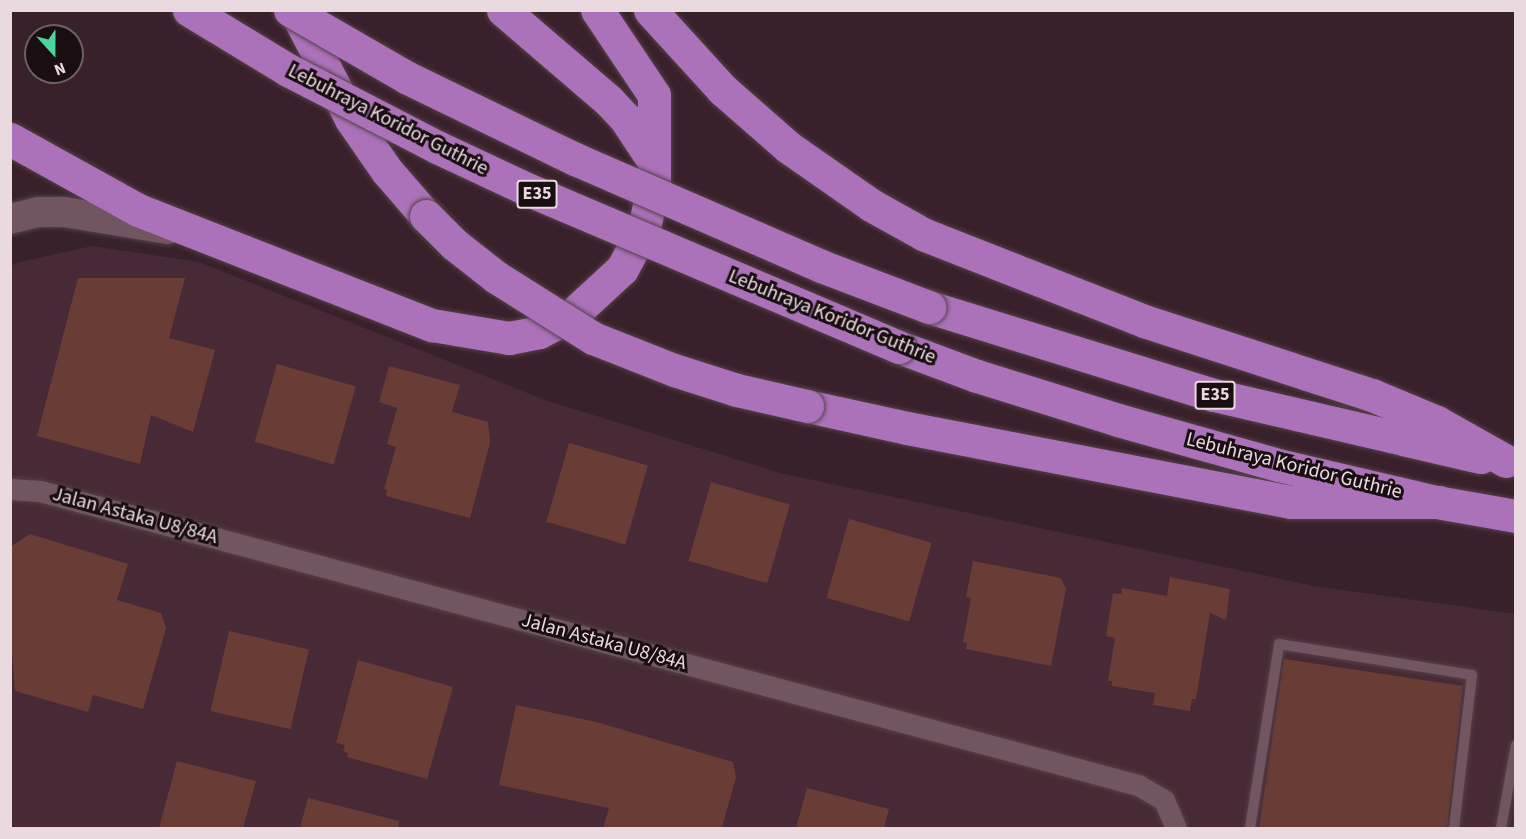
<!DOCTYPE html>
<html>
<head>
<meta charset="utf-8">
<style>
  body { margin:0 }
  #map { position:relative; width:1526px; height:839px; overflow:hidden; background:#39212b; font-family:"Source Sans 3",sans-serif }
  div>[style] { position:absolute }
  .built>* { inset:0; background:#472a35 }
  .building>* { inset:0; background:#6a3c36; transform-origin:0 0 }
  .roads { filter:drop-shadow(0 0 2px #544048) drop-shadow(0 0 2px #544048) }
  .lane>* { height:10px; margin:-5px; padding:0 5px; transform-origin:5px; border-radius:5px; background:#715560 }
  .street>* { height:21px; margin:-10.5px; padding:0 10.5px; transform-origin:10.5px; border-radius:10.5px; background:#715560 }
  .secondary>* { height:30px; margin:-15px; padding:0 15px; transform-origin:15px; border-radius:15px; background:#715560 }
  .highway>* { height:33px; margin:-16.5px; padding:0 16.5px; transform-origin:16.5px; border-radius:16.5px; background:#ac72b9 }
  .bridges { filter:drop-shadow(0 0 2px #544048) drop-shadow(0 0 2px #544048) }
  .highway-bridge>* { height:33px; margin:-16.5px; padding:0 16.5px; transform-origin:16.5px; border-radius:16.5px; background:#ac72b9 }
  span { translate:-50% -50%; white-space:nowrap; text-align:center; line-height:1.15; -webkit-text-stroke:6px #190f13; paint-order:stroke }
  .shield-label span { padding:2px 4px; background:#190f13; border:2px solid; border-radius:4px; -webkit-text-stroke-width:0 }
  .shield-label { font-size:18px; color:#ead9df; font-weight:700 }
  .street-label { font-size:20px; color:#ead9df }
  .frame { position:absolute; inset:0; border:12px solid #ead9df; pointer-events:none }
  .north { position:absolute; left:24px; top:24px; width:60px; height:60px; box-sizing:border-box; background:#190f13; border:2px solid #6d6065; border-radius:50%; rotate:159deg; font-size:16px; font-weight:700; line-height:24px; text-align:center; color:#ead9df }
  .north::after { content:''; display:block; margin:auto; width:21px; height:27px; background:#4bd49b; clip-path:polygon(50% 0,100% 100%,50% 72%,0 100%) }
</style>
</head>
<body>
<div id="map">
  <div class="built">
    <i style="clip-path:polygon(92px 246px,199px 262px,545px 400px,780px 473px,1314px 586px,1515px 614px,1515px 828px,11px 828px,11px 267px,16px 263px)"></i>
  </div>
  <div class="building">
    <i style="clip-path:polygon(78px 278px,185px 278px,169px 338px,215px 350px,193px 432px,151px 415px,140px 464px,37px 436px)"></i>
    <i style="left:277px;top:364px;width:82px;height:81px;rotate:16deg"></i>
    <i style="clip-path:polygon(389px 366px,460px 385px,452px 412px,488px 422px,490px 443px,470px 518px,386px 496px,387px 490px,384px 489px,396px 447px,387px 444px,397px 408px,379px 402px)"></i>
    <i style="left:569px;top:443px;width:82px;height:82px;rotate:16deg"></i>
    <i style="left:711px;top:482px;width:82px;height:82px;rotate:16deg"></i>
    <i style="left:849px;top:519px;width:86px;height:82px;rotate:16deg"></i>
    <i style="clip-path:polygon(30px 534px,128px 564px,117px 600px,161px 613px,166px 628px,143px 709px,93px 695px,88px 712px,15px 691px,10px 627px,10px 547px)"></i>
    <i style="clip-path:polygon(973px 561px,1061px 578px,1066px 589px,1051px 666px,966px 649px,967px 643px,963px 642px,971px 598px,966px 597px)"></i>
    <i style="clip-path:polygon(1170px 577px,1230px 589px,1226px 620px,1210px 613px,1196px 699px,1192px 699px,1190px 711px,1153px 705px,1155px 693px,1112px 686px,1112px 681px,1108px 681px,1115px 638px,1106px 636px,1113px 593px,1122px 594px,1122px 588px,1167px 596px)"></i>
    <i style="left:229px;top:631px;width:82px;height:82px;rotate:13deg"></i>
    <i style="clip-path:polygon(1284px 659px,1463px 686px,1447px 828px,1259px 828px)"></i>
    <i style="clip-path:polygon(358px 660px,453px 687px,427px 779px,347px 757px,348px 753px,343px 751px,345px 745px,336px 743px)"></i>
    <i style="clip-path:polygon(516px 705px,596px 722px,733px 762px,736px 777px,722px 828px,603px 828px,609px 808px,499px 785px)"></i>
    <i style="clip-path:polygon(177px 761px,256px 781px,243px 828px,159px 828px)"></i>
    <i style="clip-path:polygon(807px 788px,889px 809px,884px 828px,796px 828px)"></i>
    <i style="clip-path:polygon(308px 798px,399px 821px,398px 828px,300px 828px)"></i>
  </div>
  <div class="roads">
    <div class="lane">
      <i style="left:1250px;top:828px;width:186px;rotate:-81deg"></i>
      <i style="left:1279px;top:644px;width:195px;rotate:9.1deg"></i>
      <i style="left:1472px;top:675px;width:154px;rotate:96.7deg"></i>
      <i style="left:1501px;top:828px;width:84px;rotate:-79.8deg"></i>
    </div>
    <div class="street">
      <i style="left:10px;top:489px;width:30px;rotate:4deg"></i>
      <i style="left:40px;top:491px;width:1137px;rotate:14.99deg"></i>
      <i style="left:1138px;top:785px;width:30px;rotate:30deg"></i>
      <i style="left:1164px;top:800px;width:30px;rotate:67deg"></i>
    </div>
    <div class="secondary">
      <i style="left:10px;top:219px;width:30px;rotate:-14deg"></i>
      <i style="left:39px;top:212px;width:25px"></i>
      <i style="left:64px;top:212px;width:105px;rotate:9.3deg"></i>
    </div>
    <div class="highway">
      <i style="left:295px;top:10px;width:123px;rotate:62.8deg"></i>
      <i style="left:351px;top:119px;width:63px;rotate:55.3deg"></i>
      <i style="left:387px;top:171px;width:60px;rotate:49.1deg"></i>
      <i style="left:503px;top:10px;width:140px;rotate:40.6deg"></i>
      <i style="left:609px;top:101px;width:23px;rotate:47deg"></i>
      <i style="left:625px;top:118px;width:53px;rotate:56.6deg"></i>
      <i style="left:650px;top:10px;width:108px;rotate:47.6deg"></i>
      <i style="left:723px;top:90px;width:86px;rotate:41.2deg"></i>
      <i style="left:788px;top:147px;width:101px;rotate:34.9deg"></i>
      <i style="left:871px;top:205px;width:62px;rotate:29.1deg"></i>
      <i style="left:925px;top:235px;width:235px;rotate:21.4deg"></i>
      <i style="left:1144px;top:321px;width:240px;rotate:18deg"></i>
      <i style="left:1372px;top:395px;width:70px;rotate:22.6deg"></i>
      <i style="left:1437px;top:422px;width:79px;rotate:29.5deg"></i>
      <i style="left:10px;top:139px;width:146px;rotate:29deg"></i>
      <i style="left:138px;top:210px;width:316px;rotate:21.4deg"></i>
      <i style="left:432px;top:325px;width:78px;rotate:9.6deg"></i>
      <i style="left:509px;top:338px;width:31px;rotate:-11deg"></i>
      <i style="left:539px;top:332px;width:36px;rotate:-27deg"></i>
      <i style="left:571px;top:316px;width:69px;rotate:-42.7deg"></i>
      <i style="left:622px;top:269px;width:47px;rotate:-61.8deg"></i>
      <i style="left:644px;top:228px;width:47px;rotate:-77.7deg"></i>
      <i style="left:654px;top:182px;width:87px;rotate:-90deg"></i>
      <i style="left:654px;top:95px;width:102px;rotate:-123.8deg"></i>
      <i style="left:929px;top:307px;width:298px;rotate:17.2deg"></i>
      <i style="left:1214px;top:395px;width:274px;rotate:13.1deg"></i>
      <i style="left:899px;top:347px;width:83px;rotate:20.4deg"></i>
      <i style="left:977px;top:376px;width:148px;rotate:17.3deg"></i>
      <i style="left:1118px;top:420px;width:166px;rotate:15.7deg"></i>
      <i style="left:1278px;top:465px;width:157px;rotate:13.2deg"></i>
      <i style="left:1431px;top:501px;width:86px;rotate:10deg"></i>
      <i style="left:807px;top:406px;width:102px;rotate:12.4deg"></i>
      <i style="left:907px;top:428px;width:391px;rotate:10.9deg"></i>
      <i style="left:1291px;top:502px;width:148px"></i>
    </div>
  </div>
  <div class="bridges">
    <div class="highway-bridge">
      <i style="left:189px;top:10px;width:116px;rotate:31.2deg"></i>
      <i style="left:288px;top:70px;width:168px;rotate:27.3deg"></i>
      <i style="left:437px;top:147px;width:102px;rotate:25.1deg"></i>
      <i style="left:529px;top:190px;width:402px;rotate:23deg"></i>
      <i style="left:290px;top:10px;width:136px;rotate:30deg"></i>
      <i style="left:408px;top:78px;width:186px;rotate:25.9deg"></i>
      <i style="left:575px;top:159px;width:268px;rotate:23.5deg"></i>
      <i style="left:821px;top:266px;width:116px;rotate:20.8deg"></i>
      <i style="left:426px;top:216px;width:40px;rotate:45deg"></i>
      <i style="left:454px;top:244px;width:53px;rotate:38.2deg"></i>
      <i style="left:496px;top:277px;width:115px;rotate:32.2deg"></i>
      <i style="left:593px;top:338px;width:87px;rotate:21.6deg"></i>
      <i style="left:674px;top:370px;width:66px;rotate:17.6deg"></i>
      <i style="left:737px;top:390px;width:72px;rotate:12.9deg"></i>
    </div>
  </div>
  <div class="shield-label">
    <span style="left:537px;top:194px">E35</span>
    <span style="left:1215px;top:395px">E35</span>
  </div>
  <div class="street-label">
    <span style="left:388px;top:120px;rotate:27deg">Lebuhraya Koridor Guthrie</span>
    <span style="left:832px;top:317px;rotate:22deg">Lebuhraya Koridor Guthrie</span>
    <span style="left:1294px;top:466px;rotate:14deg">Lebuhraya Koridor Guthrie</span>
    <span style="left:135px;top:516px;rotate:15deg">Jalan Astaka U8/84A</span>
    <span style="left:604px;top:642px;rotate:15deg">Jalan Astaka U8/84A</span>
  </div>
  <div class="frame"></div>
  <div class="north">N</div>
</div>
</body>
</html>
